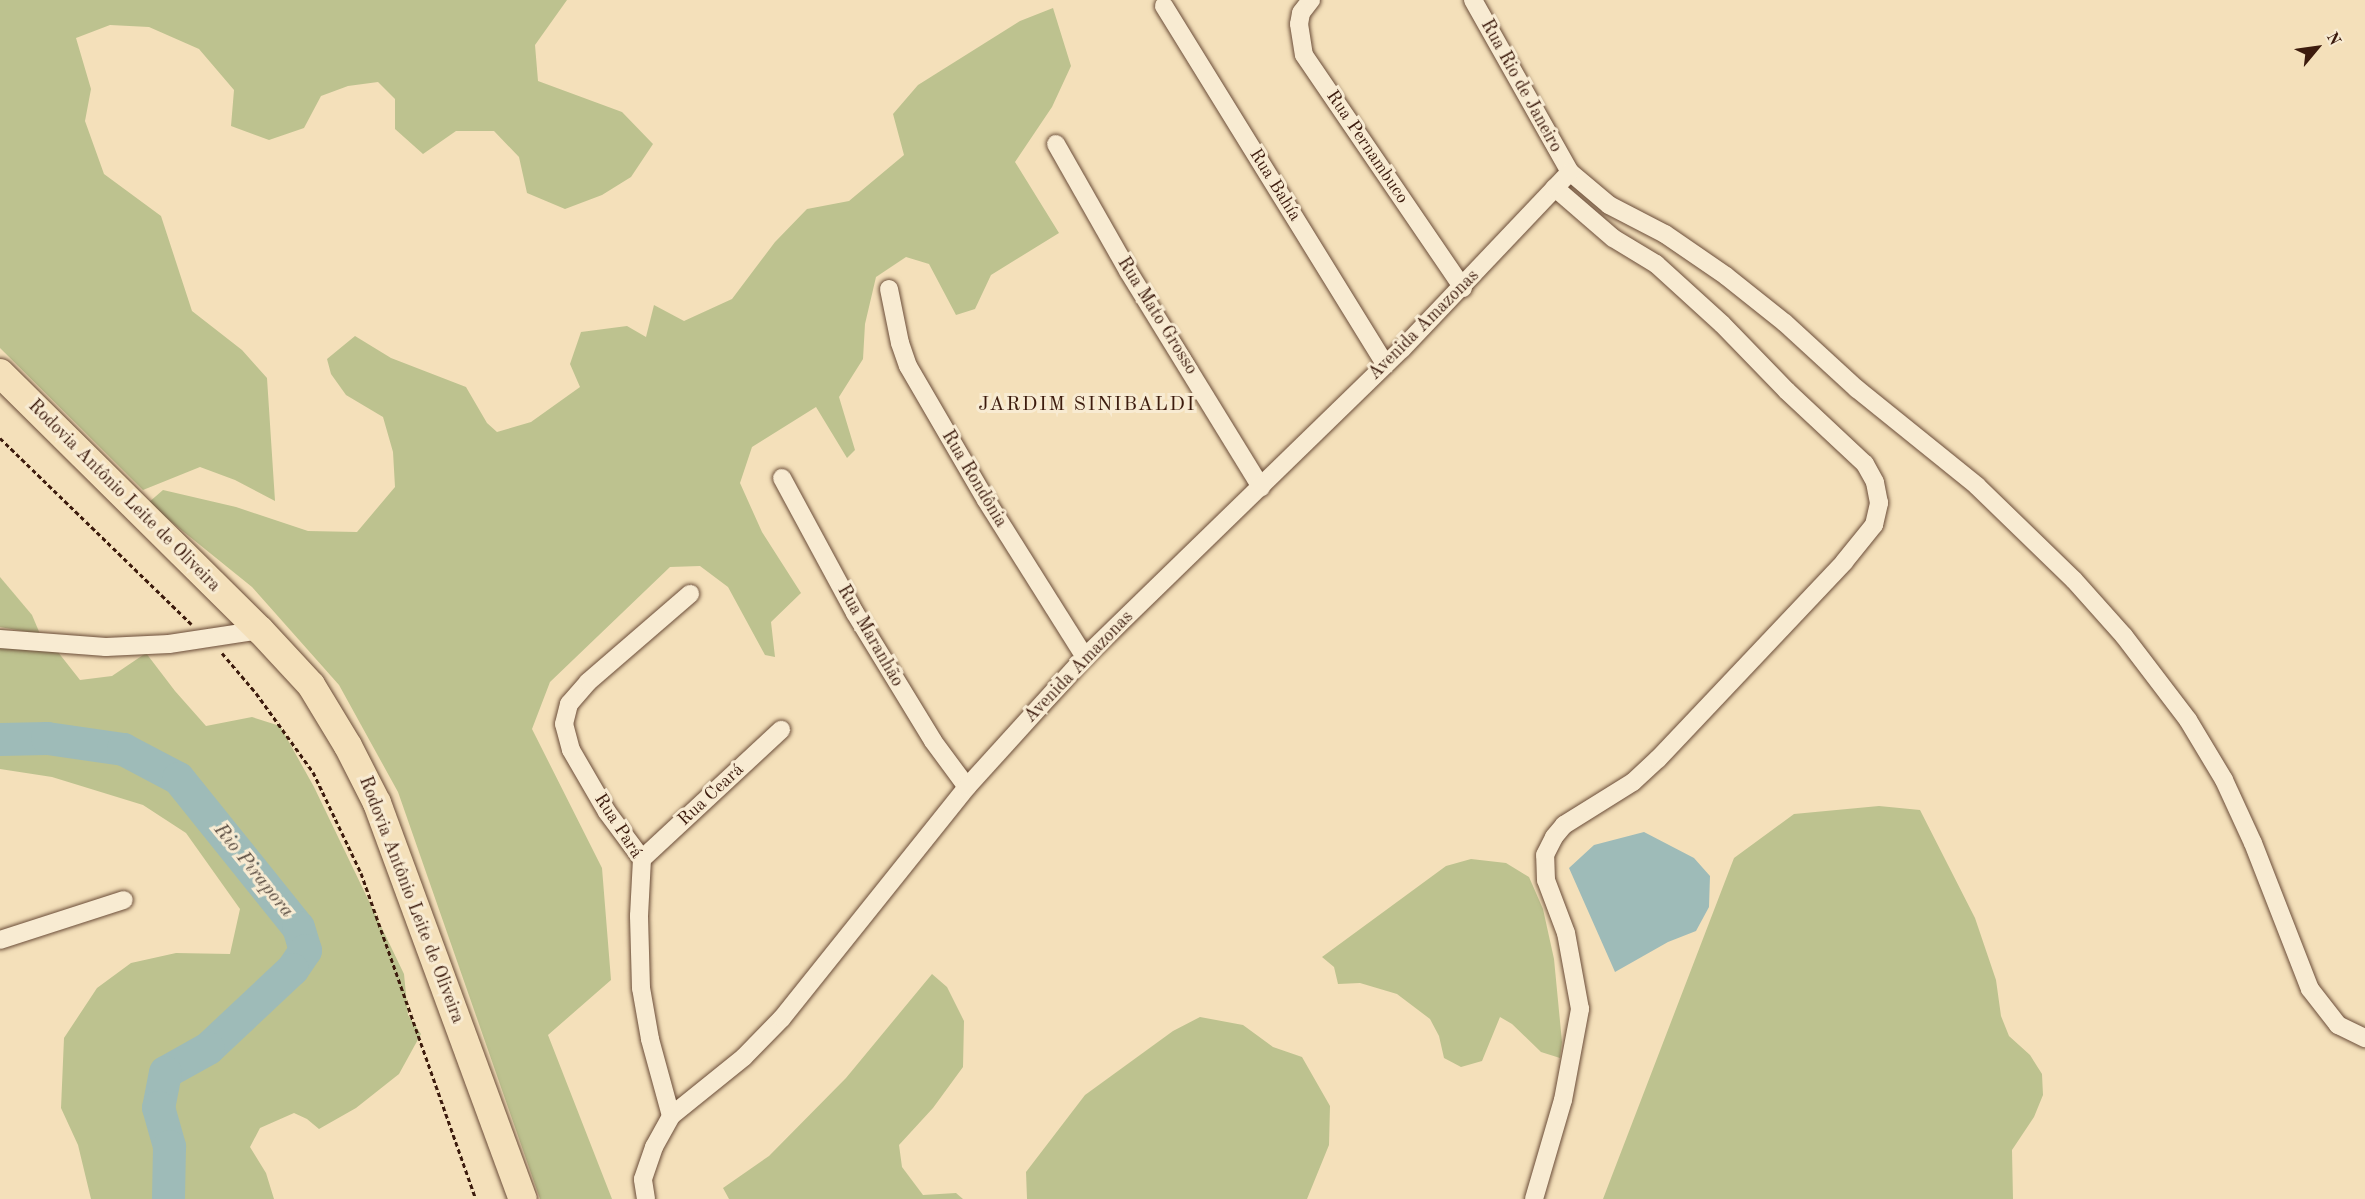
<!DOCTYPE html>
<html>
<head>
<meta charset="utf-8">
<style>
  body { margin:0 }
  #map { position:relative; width:2365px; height:1199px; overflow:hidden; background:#f4e0ba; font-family:"Old Standard TT",serif }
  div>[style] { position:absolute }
  .green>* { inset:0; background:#bdc28f }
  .water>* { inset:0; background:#9ebbb8 }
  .river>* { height:33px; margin:-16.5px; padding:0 16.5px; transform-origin:16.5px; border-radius:16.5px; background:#9ebbb8 }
  .path>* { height:3px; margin-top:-1.5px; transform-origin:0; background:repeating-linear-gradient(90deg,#3c1b0d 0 4.5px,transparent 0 7.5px) }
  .roads { filter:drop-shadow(0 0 2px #6a4c38) drop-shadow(0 0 2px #6a4c38) }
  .street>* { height:18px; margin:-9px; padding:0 9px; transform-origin:9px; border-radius:9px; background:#f8ebd2 }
  .primary>* { height:28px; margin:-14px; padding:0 14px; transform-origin:14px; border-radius:14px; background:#f4e0ba }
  span { translate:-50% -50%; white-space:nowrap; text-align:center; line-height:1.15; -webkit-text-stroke:6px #f8ebd2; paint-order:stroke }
  .street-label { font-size:18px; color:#3c1b0d }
  .neighbourhood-label { font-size:20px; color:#3c1b0d; letter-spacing:1.5px }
  .water-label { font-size:20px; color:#594b40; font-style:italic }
  .north { position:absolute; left:2287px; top:18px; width:60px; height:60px; -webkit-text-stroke:4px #f8ebd2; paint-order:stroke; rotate:61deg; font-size:16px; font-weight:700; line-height:24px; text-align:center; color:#3c1b0d }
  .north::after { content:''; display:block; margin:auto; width:21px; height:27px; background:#3c1b0d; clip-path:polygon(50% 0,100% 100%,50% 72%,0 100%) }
</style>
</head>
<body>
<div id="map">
  <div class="green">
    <i style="clip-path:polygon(0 0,567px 0,535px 45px,538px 81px,622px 112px,653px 144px,631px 177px,602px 195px,565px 209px,527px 193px,519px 157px,494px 131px,456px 131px,423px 154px,395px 129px,395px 99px,378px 82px,348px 86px,321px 96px,304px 128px,269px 140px,231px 126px,234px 90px,199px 49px,149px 27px,110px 25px,76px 38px,91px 89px,85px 121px,104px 174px,161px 216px,192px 311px,242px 350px,267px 378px,275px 501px,235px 480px,200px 467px,143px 490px,0 348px)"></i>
    <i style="clip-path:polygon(1053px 8px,1071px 66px,1052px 107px,1015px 162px,1059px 233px,991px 275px,975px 309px,956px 315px,929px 264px,906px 257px,876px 277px,865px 324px,863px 359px,839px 397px,855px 450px,847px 458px,816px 407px,752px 447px,740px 483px,762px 532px,801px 593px,771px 622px,775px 657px,765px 655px,728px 587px,700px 566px,670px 567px,550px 682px,532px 729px,602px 868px,611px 980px,548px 1035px,612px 1199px,540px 1199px,398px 792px,339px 685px,252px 587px,148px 503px,163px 490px,236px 507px,308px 531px,357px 532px,395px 487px,393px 452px,383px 417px,346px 395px,331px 374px,327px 359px,355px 336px,391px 358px,466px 387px,487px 423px,497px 432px,531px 422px,580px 387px,570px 364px,581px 332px,627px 326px,646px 337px,654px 305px,684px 321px,732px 299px,775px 242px,807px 209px,849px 201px,904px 155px,893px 114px,918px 85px,1020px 21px)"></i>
    <i style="clip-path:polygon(0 577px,32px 615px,40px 634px,0 627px)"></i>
    <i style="clip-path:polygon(54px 647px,80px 680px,112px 676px,146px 653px,175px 691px,206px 726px,252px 717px,280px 726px,314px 787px,404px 974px,408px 1015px,421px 1034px,399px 1074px,356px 1108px,319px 1129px,307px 1119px,294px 1113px,260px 1128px,250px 1147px,266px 1173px,274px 1199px,91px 1199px,78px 1145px,61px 1108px,64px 1038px,97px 988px,131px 963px,176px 953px,230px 954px,240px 909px,186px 833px,143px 805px,52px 777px,0 769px,0 648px)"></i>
    <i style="clip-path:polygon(1879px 806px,1920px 810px,1975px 918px,1996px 980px,2001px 1016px,2009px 1036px,2030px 1055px,2042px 1074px,2043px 1095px,2034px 1117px,2012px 1150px,2013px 1199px,1603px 1199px,1734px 858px,1794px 814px)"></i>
    <i style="clip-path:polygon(1471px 859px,1506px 863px,1529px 877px,1543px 909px,1554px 959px,1562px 1042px,1560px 1058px,1541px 1052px,1512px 1024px,1500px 1017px,1482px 1061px,1461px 1067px,1444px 1058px,1439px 1036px,1430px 1019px,1397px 994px,1360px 983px,1338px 984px,1334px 967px,1322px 957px,1446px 866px)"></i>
    <i style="clip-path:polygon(932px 974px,947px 987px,964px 1021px,963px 1067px,933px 1108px,899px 1145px,902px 1167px,923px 1195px,956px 1193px,963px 1199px,729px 1199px,723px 1188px,769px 1156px,846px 1078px)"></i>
    <i style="clip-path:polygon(1200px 1017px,1243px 1025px,1273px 1047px,1302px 1057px,1330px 1106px,1329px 1145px,1307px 1199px,1027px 1199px,1026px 1172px,1085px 1095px,1173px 1031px)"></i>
  </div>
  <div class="water">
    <i style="clip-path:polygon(1644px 832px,1694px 858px,1710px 876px,1709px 907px,1696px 931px,1668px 942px,1615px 972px,1569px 868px,1594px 845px)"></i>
  </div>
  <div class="river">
    <i style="left:0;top:739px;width:47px;rotate:-1.2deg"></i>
    <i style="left:47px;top:738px;width:77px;rotate:8.2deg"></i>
    <i style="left:123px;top:749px;width:62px;rotate:27.8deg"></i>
    <i style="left:178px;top:778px;width:191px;rotate:51.2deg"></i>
    <i style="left:298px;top:927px;width:24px;rotate:73deg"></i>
    <i style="left:305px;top:950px;width:23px;rotate:124deg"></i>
    <i style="left:292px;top:969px;width:115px;rotate:136.8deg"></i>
    <i style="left:208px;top:1048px;width:49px;rotate:150.8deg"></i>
    <i style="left:165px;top:1072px;width:36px;rotate:101deg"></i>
    <i style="left:158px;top:1107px;width:41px;rotate:74.2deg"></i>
    <i style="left:169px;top:1146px;width:53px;rotate:91.1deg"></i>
  </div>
  <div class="path">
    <i style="left:0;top:438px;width:267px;rotate:44.2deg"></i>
    <i style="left:222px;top:653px;width:52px;rotate:49.6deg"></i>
    <i style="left:256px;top:693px;width:97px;rotate:54.2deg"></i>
    <i style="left:313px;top:772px;width:112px;rotate:64.6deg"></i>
    <i style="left:361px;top:873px;width:346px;rotate:70.6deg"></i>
  </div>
  <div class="roads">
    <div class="street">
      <i style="left:1311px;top:0;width:16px;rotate:128deg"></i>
      <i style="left:1301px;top:13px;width:11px;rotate:100deg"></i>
      <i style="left:1299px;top:24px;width:31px;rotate:81deg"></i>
      <i style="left:1304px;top:55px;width:282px;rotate:55.7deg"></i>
      <i style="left:1473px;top:0;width:197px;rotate:60.6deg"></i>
      <i style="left:1570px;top:172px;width:51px;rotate:40.2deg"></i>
      <i style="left:1609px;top:205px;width:63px;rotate:27.4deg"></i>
      <i style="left:1665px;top:234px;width:74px;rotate:34.5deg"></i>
      <i style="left:1726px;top:276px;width:75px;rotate:38.5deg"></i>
      <i style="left:1785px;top:323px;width:98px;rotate:42.5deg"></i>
      <i style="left:1857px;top:389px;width:154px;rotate:38.9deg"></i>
      <i style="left:1977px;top:486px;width:135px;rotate:44.1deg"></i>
      <i style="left:2074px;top:580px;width:75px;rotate:48.2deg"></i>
      <i style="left:2124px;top:636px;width:106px;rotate:52.7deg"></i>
      <i style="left:2188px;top:720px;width:70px;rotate:59deg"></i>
      <i style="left:2224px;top:780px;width:69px;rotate:65.3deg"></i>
      <i style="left:2253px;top:843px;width:157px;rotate:68.7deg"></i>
      <i style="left:2310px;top:989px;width:46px;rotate:52.1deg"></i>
      <i style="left:2338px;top:1025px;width:30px;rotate:26deg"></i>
      <i style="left:1164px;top:6px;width:421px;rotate:58.3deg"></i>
      <i style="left:1056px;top:144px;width:146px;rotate:60.4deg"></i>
      <i style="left:1128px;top:271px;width:254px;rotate:58.4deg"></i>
      <i style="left:889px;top:289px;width:55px;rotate:78.5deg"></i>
      <i style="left:900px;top:343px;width:24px;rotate:71deg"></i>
      <i style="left:908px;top:366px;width:155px;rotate:59.8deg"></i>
      <i style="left:986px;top:500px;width:186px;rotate:57.8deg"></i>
      <i style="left:782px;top:478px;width:153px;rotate:61.6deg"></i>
      <i style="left:855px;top:613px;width:150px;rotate:58.6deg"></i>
      <i style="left:933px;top:741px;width:57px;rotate:53.5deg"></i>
      <i style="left:0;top:639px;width:106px;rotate:4.3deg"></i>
      <i style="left:106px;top:647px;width:63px;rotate:-2.7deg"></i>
      <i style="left:169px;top:644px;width:92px;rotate:-8.7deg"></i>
      <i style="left:642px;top:859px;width:190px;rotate:-42.9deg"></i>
      <i style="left:0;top:940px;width:130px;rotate:-17.9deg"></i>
      <i style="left:671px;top:1116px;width:80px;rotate:-105.3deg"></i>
      <i style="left:650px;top:1039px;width:52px;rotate:-100deg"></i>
      <i style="left:641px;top:988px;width:72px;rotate:-91.6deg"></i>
      <i style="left:639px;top:916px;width:57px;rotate:-87deg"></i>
      <i style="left:642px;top:859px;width:59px;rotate:-126.7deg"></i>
      <i style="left:607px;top:812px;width:72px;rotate:-120.1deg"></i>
      <i style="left:571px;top:750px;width:27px;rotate:-105deg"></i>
      <i style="left:564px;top:724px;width:21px;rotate:-76deg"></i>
      <i style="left:569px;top:704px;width:29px;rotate:-49deg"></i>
      <i style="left:588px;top:682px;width:135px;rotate:-40.8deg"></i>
      <i style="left:646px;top:1199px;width:20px;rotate:-99deg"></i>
      <i style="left:643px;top:1179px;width:34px;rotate:-71deg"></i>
      <i style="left:654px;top:1147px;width:35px;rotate:-61deg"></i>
      <i style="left:671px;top:1116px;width:94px;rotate:-38.9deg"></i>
      <i style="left:744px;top:1057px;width:54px;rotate:-45.7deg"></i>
      <i style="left:782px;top:1018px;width:296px;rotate:-51.3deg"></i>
      <i style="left:967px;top:787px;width:176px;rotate:-47.8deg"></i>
      <i style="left:1085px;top:657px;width:442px;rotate:-44.2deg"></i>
      <i style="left:1402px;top:349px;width:244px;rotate:-46.5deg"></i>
      <i style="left:1534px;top:1199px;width:103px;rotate:-73.7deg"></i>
      <i style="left:1563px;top:1100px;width:93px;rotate:-79.4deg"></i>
      <i style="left:1580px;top:1009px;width:77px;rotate:-100.4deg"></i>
      <i style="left:1566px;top:933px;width:57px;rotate:-110.7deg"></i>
      <i style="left:1546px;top:880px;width:25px;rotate:-92deg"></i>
      <i style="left:1545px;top:855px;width:20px;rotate:-63deg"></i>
      <i style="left:1554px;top:837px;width:16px;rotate:-50deg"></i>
      <i style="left:1564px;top:825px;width:81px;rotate:-31.9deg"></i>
      <i style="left:1633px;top:782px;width:34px;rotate:-43deg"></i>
      <i style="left:1658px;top:759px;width:271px;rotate:-46.6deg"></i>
      <i style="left:1844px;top:562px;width:48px;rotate:-51deg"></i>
      <i style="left:1874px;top:525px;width:23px;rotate:-77deg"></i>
      <i style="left:1879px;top:503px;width:21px;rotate:-101deg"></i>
      <i style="left:1875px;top:482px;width:21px;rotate:-119deg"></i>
      <i style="left:1865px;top:464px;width:107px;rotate:-136.9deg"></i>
      <i style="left:1787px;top:391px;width:93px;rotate:-134.1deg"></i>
      <i style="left:1722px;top:324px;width:89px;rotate:-137.7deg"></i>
      <i style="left:1656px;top:264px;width:50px;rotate:-148.8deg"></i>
      <i style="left:1613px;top:238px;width:77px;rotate:-139.2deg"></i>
    </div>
    <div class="primary">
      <i style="left:0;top:373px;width:366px;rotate:44.7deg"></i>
      <i style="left:260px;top:630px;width:75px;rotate:47.2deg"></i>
      <i style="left:311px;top:685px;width:71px;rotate:58.8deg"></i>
      <i style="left:348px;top:746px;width:64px;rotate:63deg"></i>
      <i style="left:377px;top:803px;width:422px;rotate:69.8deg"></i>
    </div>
  </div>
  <div class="street-label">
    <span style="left:1521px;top:86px;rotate:61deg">Rua Rio de Janeiro</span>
    <span style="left:1367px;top:147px;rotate:56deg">Rua Pernambuco</span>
    <span style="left:1275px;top:185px;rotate:58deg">Rua Bahía</span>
    <span style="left:1157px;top:316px;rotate:58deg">Rua Mato Grosso</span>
    <span style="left:1424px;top:325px;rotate:-45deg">Avenida Amazonas</span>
    <span style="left:974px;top:479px;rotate:59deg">Rua Rondônia</span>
    <span style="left:124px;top:496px;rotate:45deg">Rodovia Antônio Leite de Oliveira</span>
    <span style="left:870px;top:636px;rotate:60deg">Rua Maranhão</span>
    <span style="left:1079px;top:667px;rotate:-46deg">Avenida Amazonas</span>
    <span style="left:711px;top:795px;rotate:-43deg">Rua Ceará</span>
    <span style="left:618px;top:826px;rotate:57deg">Rua Pará</span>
    <span style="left:411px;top:900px;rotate:69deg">Rodovia Antônio Leite de Oliveira</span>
  </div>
  <div class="neighbourhood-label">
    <span style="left:1087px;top:405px">JARDIM SINIBALDI</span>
  </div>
  <div class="water-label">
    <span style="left:253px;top:871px;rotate:51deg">Rio Pirapora</span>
  </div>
  <div class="north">N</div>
</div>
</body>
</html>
